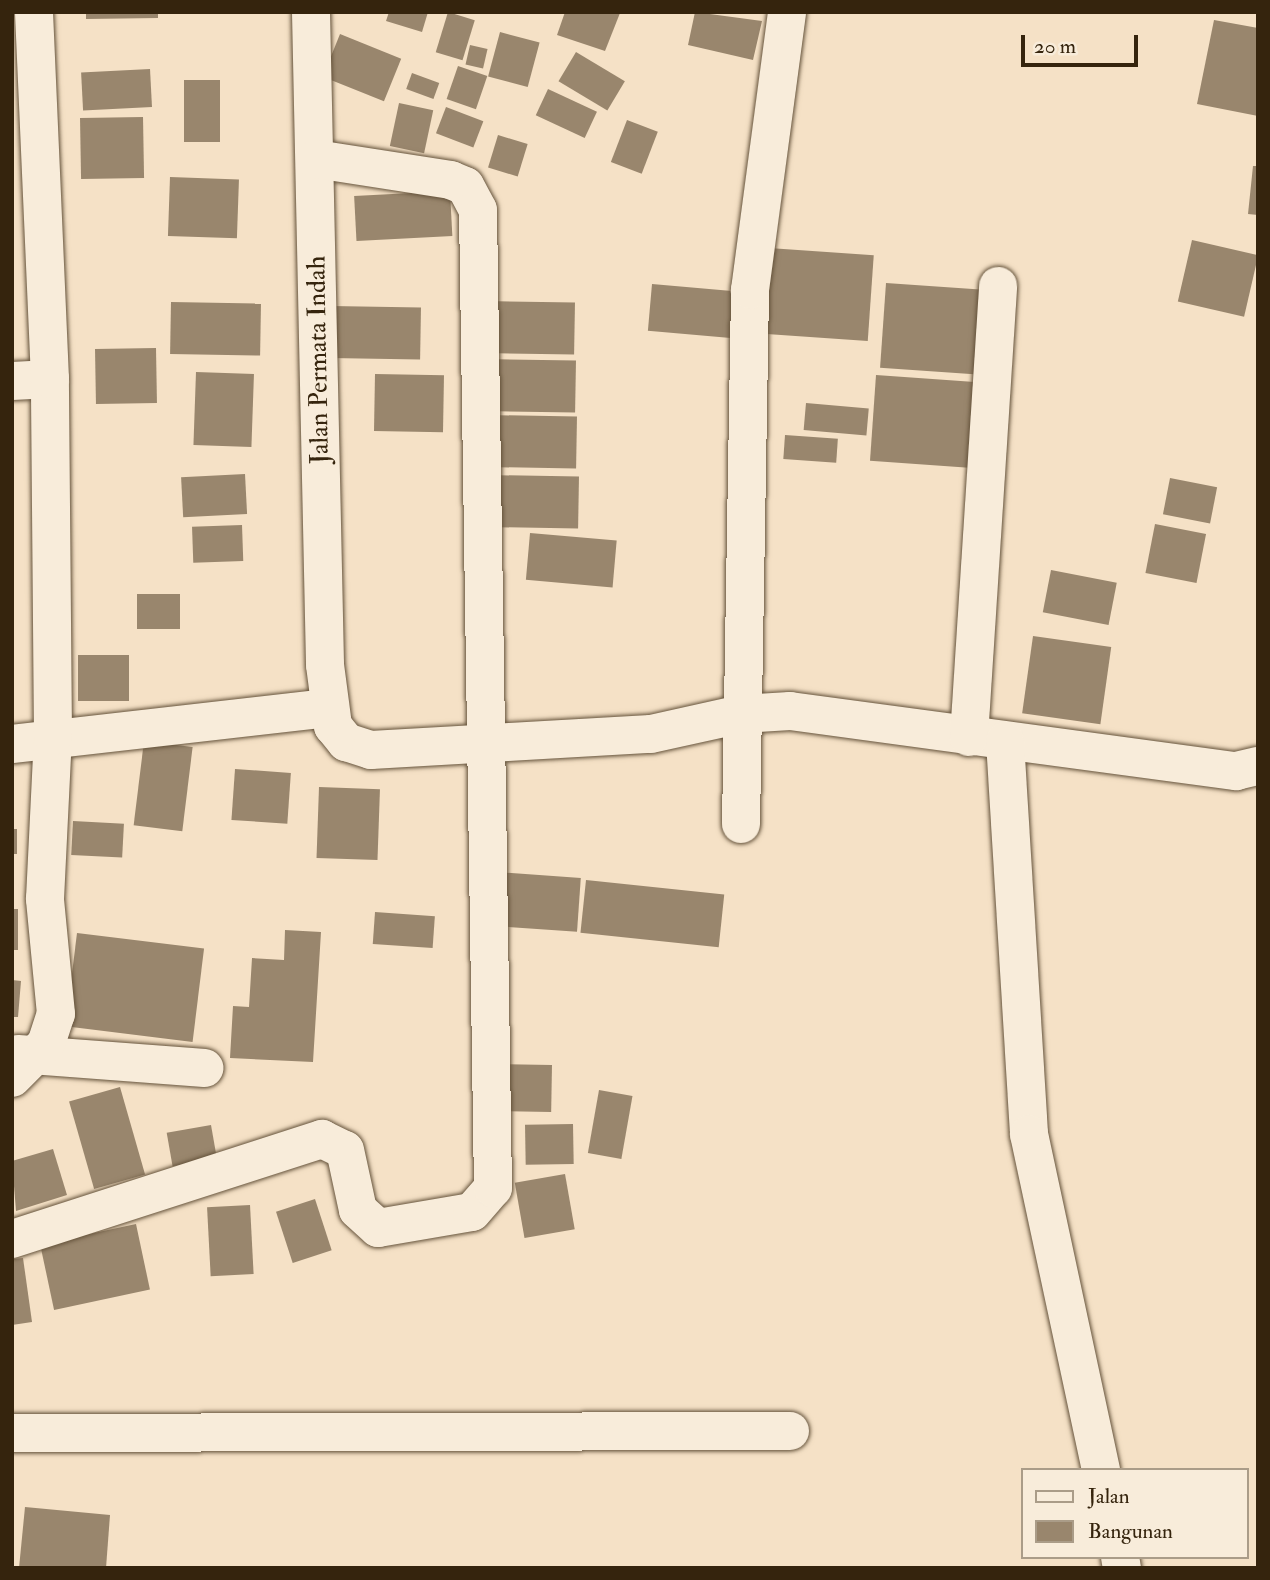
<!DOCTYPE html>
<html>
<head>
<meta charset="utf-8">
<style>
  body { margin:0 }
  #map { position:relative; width:1270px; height:1580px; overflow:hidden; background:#f5e1c6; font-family:"IM FELL Double Pica",serif }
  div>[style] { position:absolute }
  .building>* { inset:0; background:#99866d; transform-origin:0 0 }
  .roads { filter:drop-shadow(0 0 2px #65533b) drop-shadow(0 0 2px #65533b) }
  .minor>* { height:38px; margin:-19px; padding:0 19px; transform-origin:19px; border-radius:19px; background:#f8ecda }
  span { translate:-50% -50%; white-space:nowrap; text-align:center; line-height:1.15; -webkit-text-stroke:7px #f8ecda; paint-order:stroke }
  .street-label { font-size:26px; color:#35240d }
  .frame { position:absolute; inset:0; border:14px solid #35240d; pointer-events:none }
  .legend { position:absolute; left:1021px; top:1468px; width:228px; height:91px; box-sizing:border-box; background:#f8ecda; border:2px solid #aa9c88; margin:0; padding:9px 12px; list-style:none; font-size:21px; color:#35240d }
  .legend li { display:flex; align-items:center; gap:14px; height:35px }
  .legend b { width:35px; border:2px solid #aa9c88 }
  .scale { position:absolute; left:1021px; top:35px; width:117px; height:32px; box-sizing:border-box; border:4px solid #35240d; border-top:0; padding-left:9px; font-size:21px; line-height:24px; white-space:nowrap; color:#35240d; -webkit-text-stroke:5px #f8ecda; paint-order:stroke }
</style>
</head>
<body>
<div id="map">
  <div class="building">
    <i style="clip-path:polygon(86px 12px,158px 12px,158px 18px,86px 19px)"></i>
    <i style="clip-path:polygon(389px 12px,428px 12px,422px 32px,386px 21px)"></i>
    <i style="left:448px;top:12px;width:28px;height:42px;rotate:17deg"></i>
    <i style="clip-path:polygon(565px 12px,620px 13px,605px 51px,557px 35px)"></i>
    <i style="clip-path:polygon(695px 12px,762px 21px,753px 60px,688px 45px)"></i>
    <i style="clip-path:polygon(1214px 20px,1258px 28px,1258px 116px,1197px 104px)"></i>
    <i style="left:500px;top:32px;width:41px;height:46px;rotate:15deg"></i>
    <i style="left:340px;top:34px;width:66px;height:46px;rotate:22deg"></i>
    <i style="left:470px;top:45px;width:18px;height:20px;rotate:13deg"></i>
    <i style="left:576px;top:52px;width:57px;height:34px;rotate:31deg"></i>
    <i style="left:458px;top:66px;width:31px;height:35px;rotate:19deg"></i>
    <i style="left:150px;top:69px;width:38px;height:69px;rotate:87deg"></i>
    <i style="left:412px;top:73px;width:29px;height:17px;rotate:20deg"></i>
    <i style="left:184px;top:80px;width:36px;height:62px"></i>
    <i style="left:548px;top:89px;width:54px;height:29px;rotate:25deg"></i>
    <i style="left:399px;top:103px;width:35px;height:44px;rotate:12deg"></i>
    <i style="left:446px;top:107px;width:40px;height:28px;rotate:21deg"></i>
    <i style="left:143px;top:117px;width:61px;height:63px;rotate:89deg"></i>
    <i style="left:627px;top:120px;width:33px;height:45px;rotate:21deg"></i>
    <i style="left:498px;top:135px;width:31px;height:34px;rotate:17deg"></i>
    <i style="clip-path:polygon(1253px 166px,1258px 166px,1258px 215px,1248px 214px)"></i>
    <i style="left:170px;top:177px;width:69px;height:59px;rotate:2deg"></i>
    <i style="left:450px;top:191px;width:45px;height:96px;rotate:87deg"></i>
    <i style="left:1192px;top:240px;width:68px;height:63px;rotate:13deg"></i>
    <i style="left:769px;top:248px;width:105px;height:86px;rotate:4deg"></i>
    <i style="left:886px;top:283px;width:105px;height:85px;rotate:4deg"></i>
    <i style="left:652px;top:284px;width:83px;height:47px;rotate:5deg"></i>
    <i style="left:485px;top:301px;width:90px;height:52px;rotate:1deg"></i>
    <i style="left:171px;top:302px;width:90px;height:52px;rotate:1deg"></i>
    <i style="left:331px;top:306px;width:90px;height:52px;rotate:1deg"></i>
    <i style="left:156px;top:348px;width:55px;height:61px;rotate:89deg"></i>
    <i style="left:486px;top:359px;width:90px;height:52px;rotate:1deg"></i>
    <i style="left:196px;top:372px;width:58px;height:73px;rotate:2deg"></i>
    <i style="left:375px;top:374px;width:69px;height:57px;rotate:1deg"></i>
    <i style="left:876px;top:375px;width:106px;height:86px;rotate:4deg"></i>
    <i style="left:806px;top:403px;width:63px;height:27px;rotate:5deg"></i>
    <i style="left:488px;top:415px;width:89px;height:52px;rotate:1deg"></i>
    <i style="left:785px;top:435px;width:53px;height:24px;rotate:4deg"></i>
    <i style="left:245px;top:474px;width:40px;height:64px;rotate:87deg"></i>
    <i style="left:488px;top:475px;width:91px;height:52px;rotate:1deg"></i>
    <i style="left:1170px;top:478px;width:48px;height:37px;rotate:11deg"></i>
    <i style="left:1155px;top:524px;width:52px;height:50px;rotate:11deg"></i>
    <i style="left:242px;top:525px;width:36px;height:50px;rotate:88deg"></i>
    <i style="left:530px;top:533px;width:87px;height:47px;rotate:5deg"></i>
    <i style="left:1051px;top:570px;width:67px;height:43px;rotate:11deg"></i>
    <i style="left:137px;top:594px;width:43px;height:35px"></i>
    <i style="left:1033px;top:636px;width:79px;height:78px;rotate:8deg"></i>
    <i style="left:78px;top:655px;width:51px;height:46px"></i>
    <i style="left:144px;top:741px;width:49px;height:85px;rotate:7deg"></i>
    <i style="left:235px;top:769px;width:56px;height:51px;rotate:4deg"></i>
    <i style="left:319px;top:787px;width:61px;height:71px;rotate:2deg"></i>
    <i style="left:73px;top:821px;width:51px;height:34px;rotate:3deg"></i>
    <i style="left:12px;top:829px;width:5px;height:25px"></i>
    <i style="left:496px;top:872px;width:85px;height:54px;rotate:4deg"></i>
    <i style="left:586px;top:880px;width:139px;height:53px;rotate:6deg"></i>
    <i style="left:12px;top:909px;width:6px;height:41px"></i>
    <i style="left:375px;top:912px;width:60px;height:32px;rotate:4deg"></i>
    <i style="clip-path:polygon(285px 930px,321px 932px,313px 1062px,230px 1058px,233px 1006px,249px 1007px,252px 958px,284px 960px)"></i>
    <i style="left:77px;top:933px;width:128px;height:94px;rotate:7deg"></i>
    <i style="clip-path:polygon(12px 980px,21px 981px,18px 1017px,12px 1017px)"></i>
    <i style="left:498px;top:1064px;width:54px;height:47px;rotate:1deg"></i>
    <i style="left:120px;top:1087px;width:91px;height:53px;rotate:74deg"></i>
    <i style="left:599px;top:1090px;width:34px;height:64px;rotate:10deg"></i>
    <i style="left:573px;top:1124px;width:40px;height:48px;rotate:89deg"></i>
    <i style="left:211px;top:1125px;width:34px;height:45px;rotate:80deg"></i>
    <i style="clip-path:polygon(53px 1149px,67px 1195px,16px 1211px,12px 1161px)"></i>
    <i style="left:565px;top:1174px;width:56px;height:51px;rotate:80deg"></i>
    <i style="left:315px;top:1199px;width:54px;height:41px;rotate:72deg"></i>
    <i style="left:250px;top:1205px;width:69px;height:43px;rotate:87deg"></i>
    <i style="left:136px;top:1224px;width:67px;height:98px;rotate:78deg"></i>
    <i style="clip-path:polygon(23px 1258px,32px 1322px,12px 1325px,12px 1259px)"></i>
    <i style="clip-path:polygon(25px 1507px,110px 1515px,106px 1568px,19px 1568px)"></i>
  </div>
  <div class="roads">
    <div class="minor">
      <i style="left:311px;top:12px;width:653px;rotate:88.77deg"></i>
      <i style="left:325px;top:665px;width:62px;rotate:82.5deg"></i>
      <i style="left:333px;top:726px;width:21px;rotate:51deg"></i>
      <i style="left:346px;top:742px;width:26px;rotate:18deg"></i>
      <i style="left:371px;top:750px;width:280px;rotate:-3.3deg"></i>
      <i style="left:651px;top:734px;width:92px;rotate:-12.5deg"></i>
      <i style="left:741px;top:714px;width:49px;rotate:-3.5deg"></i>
      <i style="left:790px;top:711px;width:450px;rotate:7.7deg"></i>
      <i style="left:1236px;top:771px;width:23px;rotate:-13deg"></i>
      <i style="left:12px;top:381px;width:38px;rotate:-3deg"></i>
      <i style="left:969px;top:737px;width:452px;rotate:-86.3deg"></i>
      <i style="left:1005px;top:741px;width:394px;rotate:86.5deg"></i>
      <i style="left:1029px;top:1134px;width:344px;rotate:77.9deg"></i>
      <i style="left:12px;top:744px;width:318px;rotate:-6.5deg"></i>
      <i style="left:741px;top:824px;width:534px;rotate:-89.03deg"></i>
      <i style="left:750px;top:290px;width:280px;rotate:-82.4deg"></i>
      <i style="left:18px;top:1054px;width:187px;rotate:4.3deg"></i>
      <i style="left:12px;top:1078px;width:48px;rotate:-45deg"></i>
      <i style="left:46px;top:1044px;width:32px;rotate:-72deg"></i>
      <i style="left:56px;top:1014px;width:116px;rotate:-95.5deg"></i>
      <i style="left:45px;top:899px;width:163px;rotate:-87.2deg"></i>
      <i style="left:53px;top:736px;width:357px;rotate:-90.5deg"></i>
      <i style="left:50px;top:379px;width:367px;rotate:-92.5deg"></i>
      <i style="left:12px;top:1239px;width:326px;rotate:-17.9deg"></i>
      <i style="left:322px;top:1139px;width:25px;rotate:26deg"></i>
      <i style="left:345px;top:1150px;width:61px;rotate:77.8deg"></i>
      <i style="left:358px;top:1210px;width:27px;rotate:42deg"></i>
      <i style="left:378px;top:1228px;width:95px;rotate:-9.7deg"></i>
      <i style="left:472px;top:1212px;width:32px;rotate:-49deg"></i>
      <i style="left:493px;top:1188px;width:978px;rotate:-90.88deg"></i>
      <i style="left:478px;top:210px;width:27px;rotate:-118deg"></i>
      <i style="left:465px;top:186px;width:15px;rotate:-157deg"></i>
      <i style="left:451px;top:180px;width:137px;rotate:-171.2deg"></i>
      <i style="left:12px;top:1433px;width:778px;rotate:-0.15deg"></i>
      <i style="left:1120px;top:1557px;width:11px;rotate:80deg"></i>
    </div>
  </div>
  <div class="street-label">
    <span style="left:319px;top:360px;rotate:-91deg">Jalan Permata Indah</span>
  </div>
  <div class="frame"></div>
  <ul class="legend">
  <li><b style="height:9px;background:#f8ecda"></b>Jalan</li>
  <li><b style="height:19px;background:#99866d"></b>Bangunan</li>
  </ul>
  <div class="scale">20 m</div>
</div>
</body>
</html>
